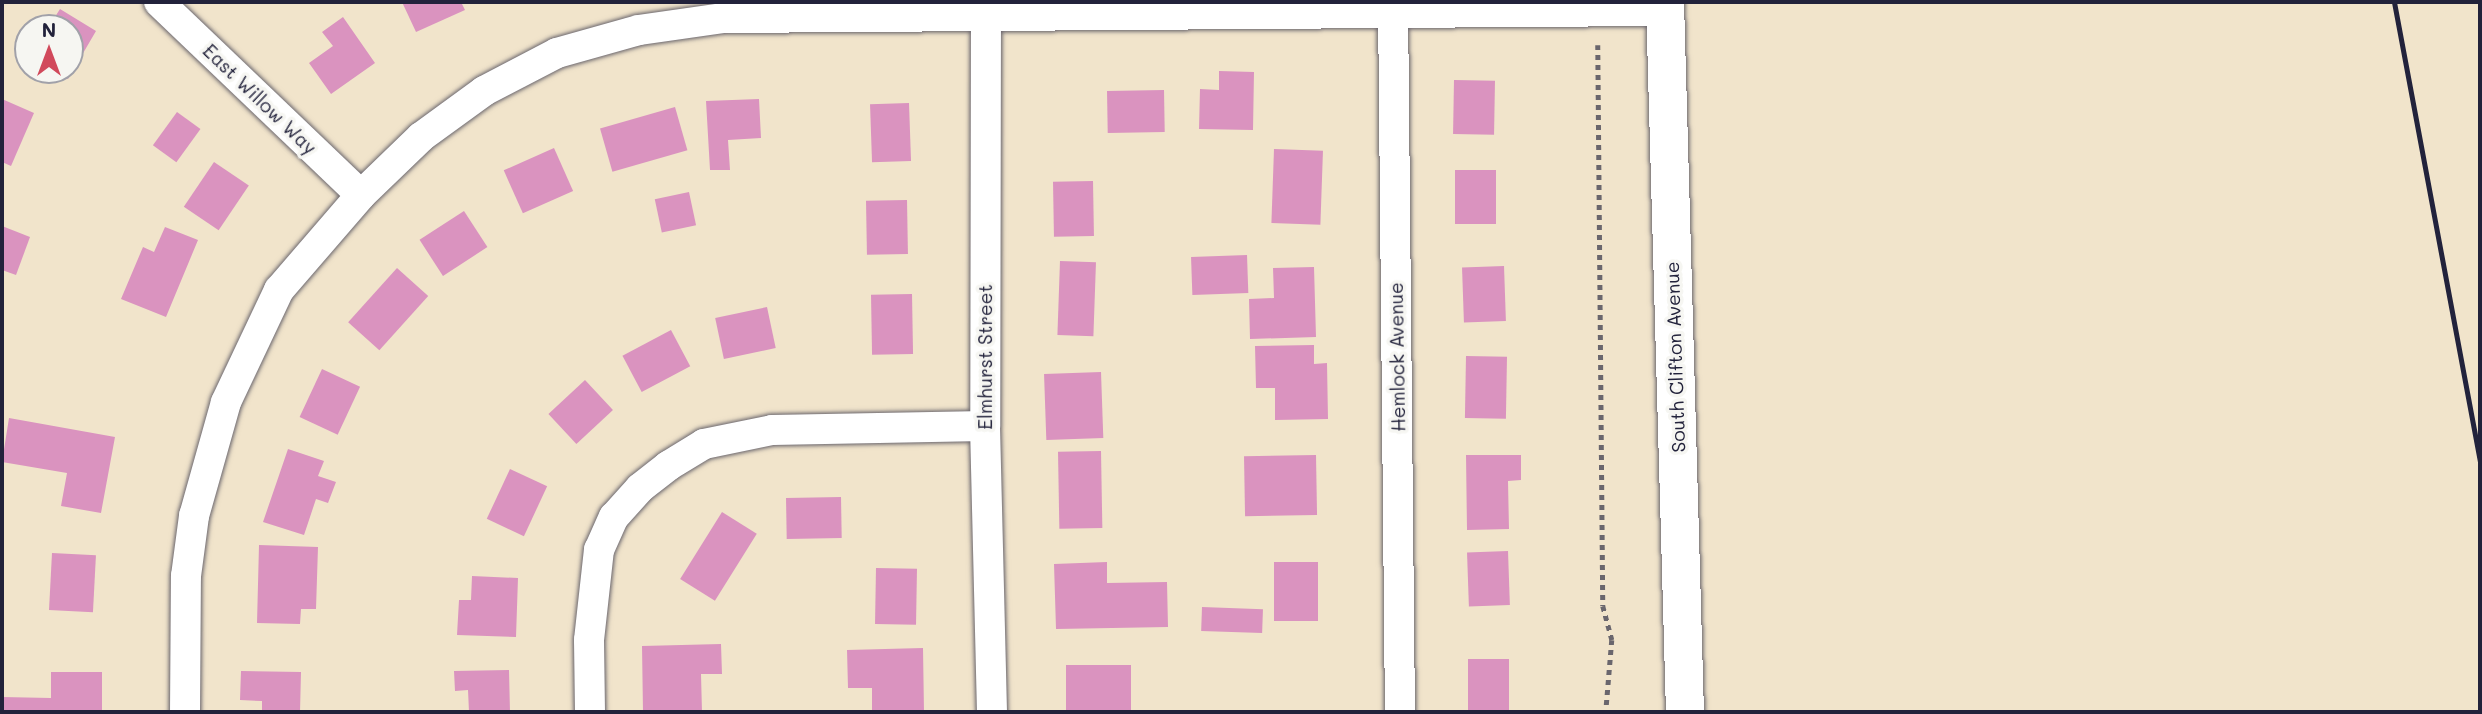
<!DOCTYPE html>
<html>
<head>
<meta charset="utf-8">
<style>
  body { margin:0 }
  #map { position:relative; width:2482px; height:714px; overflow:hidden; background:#f1e4cb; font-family:Mali,sans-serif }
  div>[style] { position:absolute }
  .building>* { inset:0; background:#da93bf; transform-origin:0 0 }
  .path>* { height:4.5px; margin-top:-2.25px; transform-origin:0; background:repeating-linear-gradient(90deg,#6a666d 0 5px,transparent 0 10px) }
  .roads { filter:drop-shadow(0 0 2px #6a666d) drop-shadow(0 0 2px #6a666d) }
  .minor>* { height:30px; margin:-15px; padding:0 15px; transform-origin:15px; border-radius:15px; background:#fff }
  .tertiary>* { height:38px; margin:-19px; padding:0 19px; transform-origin:19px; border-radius:19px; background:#fff }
  .rail>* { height:5px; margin:-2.5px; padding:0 2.5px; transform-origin:2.5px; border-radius:2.5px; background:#22223b }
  span { translate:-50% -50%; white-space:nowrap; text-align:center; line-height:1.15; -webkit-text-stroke:7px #f6f6f2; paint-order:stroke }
  .street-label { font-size:19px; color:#22223b }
  .frame { position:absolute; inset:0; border:4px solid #22223b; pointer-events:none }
  .north { position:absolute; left:14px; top:14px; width:70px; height:70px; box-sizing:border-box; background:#f6f6f2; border:2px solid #a1a1a9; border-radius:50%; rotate:0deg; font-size:19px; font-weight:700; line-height:28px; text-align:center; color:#22223b }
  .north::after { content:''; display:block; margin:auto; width:24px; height:32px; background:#d1495b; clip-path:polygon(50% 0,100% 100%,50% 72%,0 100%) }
</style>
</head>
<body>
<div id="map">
  <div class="building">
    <i style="clip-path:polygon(402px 2px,461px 2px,465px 10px,416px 32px)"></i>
    <i style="clip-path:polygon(60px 9px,96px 31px,68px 79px,54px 70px,70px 70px,70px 28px,48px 28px)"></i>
    <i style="clip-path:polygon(343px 17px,375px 63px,331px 94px,309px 63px,333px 46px,322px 32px)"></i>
    <i style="clip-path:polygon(1219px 71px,1254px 72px,1253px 130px,1199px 129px,1200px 89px,1219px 90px)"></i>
    <i style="left:1454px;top:80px;width:41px;height:54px;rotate:1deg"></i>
    <i style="left:1164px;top:90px;width:42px;height:57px;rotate:89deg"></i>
    <i style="clip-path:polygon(2px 99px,34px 113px,11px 166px,2px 162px)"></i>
    <i style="clip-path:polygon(759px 99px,761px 138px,728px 140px,730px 170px,710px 170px,706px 101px)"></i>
    <i style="left:909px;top:103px;width:58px;height:39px;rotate:88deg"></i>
    <i style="left:675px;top:107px;width:45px;height:78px;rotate:74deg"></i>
    <i style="left:177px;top:112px;width:29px;height:41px;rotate:36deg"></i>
    <i style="left:554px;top:148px;width:47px;height:55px;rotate:66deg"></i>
    <i style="left:1274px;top:149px;width:49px;height:74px;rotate:2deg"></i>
    <i style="left:214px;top:162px;width:42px;height:54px;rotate:34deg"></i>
    <i style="left:1455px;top:170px;width:41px;height:54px"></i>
    <i style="left:1093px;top:181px;width:55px;height:40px;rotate:89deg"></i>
    <i style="left:689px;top:192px;width:34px;height:35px;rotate:78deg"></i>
    <i style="left:907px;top:200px;width:54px;height:41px;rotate:89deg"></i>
    <i style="left:464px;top:211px;width:43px;height:53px;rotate:57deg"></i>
    <i style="clip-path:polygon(2px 226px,30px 237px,16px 275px,2px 270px)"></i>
    <i style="clip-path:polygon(165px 227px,198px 240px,166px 317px,121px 299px,143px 247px,154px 252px)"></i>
    <i style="left:1247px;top:255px;width:38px;height:56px;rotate:88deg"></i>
    <i style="left:1060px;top:261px;width:36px;height:74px;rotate:2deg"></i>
    <i style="left:1504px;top:266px;width:55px;height:42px;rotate:88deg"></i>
    <i style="clip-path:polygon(1314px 267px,1316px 337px,1250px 339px,1249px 299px,1274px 298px,1273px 268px)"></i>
    <i style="left:397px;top:268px;width:42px;height:73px;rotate:42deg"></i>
    <i style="left:912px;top:294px;width:60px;height:41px;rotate:89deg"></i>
    <i style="left:767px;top:307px;width:42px;height:53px;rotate:78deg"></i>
    <i style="left:671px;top:330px;width:41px;height:55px;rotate:62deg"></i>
    <i style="clip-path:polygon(1314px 345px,1314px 364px,1327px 363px,1328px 419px,1275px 420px,1275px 388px,1256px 388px,1255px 346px)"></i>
    <i style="left:1466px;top:356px;width:41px;height:62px;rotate:1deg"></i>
    <i style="left:322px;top:369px;width:42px;height:53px;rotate:25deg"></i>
    <i style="left:1101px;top:372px;width:66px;height:57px;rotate:88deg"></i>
    <i style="left:585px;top:380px;width:41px;height:50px;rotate:47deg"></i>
    <i style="clip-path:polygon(9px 418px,115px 437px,101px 513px,61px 506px,67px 473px,2px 462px)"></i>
    <i style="clip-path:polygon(288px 449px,324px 461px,318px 476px,336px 482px,328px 503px,316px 499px,304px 535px,263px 522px)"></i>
    <i style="left:1101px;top:451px;width:77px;height:43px;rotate:89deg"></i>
    <i style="left:1316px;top:455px;width:60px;height:72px;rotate:89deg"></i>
    <i style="clip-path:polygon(1466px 455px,1521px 455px,1521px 480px,1508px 481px,1509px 529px,1467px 530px)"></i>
    <i style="left:510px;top:469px;width:41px;height:55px;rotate:25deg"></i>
    <i style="left:841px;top:497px;width:41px;height:55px;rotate:89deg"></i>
    <i style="left:722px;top:512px;width:41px;height:79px;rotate:32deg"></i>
    <i style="clip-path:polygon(259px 545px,318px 547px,316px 609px,301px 609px,300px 624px,257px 623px)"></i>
    <i style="left:1508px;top:551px;width:54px;height:41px;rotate:88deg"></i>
    <i style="left:52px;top:553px;width:44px;height:57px;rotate:3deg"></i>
    <i style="clip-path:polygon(1107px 562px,1107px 583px,1167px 582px,1168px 627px,1056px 629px,1054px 564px)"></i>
    <i style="left:1318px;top:562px;width:59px;height:44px;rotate:90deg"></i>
    <i style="left:876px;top:568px;width:41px;height:56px;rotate:1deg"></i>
    <i style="clip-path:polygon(472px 576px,518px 578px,516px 637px,457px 635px,459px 600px,471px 600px)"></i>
    <i style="left:1202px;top:607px;width:61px;height:24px;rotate:2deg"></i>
    <i style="clip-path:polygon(721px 644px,722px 674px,701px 674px,702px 712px,643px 712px,642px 646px)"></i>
    <i style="clip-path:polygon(923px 648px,924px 712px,872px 712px,872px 688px,848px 688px,847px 650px)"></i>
    <i style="left:1509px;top:659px;width:53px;height:41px;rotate:90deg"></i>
    <i style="left:1066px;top:665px;width:65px;height:47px"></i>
    <i style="clip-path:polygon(509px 670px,510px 712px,469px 712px,468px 690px,455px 691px,454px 671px)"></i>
    <i style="clip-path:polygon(241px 671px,301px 672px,300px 712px,262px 712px,262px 701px,240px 700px)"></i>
    <i style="clip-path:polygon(51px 672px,102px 672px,102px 712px,2px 712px,2px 697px,51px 698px)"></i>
  </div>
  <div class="path">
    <i style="left:1598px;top:45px;width:561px;rotate:89.49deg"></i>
    <i style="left:1603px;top:606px;width:35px;rotate:75deg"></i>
    <i style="left:1612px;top:640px;width:72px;rotate:94.8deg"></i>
  </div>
  <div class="roads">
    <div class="minor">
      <i style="left:159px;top:2px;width:279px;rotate:43.7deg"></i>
      <i style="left:986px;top:2px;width:424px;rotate:90.1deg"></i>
      <i style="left:985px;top:426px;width:286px;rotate:88.6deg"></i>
      <i style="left:1393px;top:2px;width:710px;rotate:89.44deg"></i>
      <i style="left:185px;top:712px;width:136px;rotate:-89.6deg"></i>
      <i style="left:186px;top:576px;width:61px;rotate:-82.4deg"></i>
      <i style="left:194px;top:516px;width:118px;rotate:-74.3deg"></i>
      <i style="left:226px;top:402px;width:124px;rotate:-64.7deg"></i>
      <i style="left:279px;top:290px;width:125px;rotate:-49.2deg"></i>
      <i style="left:361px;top:195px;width:83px;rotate:-44deg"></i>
      <i style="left:421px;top:137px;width:78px;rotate:-36.1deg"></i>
      <i style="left:484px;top:91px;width:82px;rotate:-27.5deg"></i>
      <i style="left:557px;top:53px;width:85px;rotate:-15.7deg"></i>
      <i style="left:639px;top:30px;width:85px;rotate:-8.1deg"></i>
      <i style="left:723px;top:18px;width:942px;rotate:-0.43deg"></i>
      <i style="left:590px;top:712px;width:72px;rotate:-90.8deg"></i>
      <i style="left:589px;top:640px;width:91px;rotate:-83.7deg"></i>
      <i style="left:599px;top:550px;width:36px;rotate:-66deg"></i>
      <i style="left:614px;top:517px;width:39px;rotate:-48deg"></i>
      <i style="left:640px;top:488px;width:36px;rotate:-38deg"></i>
      <i style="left:668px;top:466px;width:42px;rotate:-31.4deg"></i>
      <i style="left:704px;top:444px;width:69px;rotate:-11.6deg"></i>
      <i style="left:772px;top:430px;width:213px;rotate:-1.1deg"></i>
    </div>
    <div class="tertiary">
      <i style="left:1665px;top:2px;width:710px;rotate:88.39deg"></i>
    </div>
  </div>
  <div class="rail">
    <i style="left:2394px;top:2px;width:468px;rotate:79.4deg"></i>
  </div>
  <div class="street-label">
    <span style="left:260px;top:99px;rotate:44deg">East Willow Way</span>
    <span style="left:985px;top:357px;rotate:-90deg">Elmhurst Street</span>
    <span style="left:1397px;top:357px;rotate:-91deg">Hemlock Avenue</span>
    <span style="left:1675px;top:357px;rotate:-92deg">South Clifton Avenue</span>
  </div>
  <div class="frame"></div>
  <div class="north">N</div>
</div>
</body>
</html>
